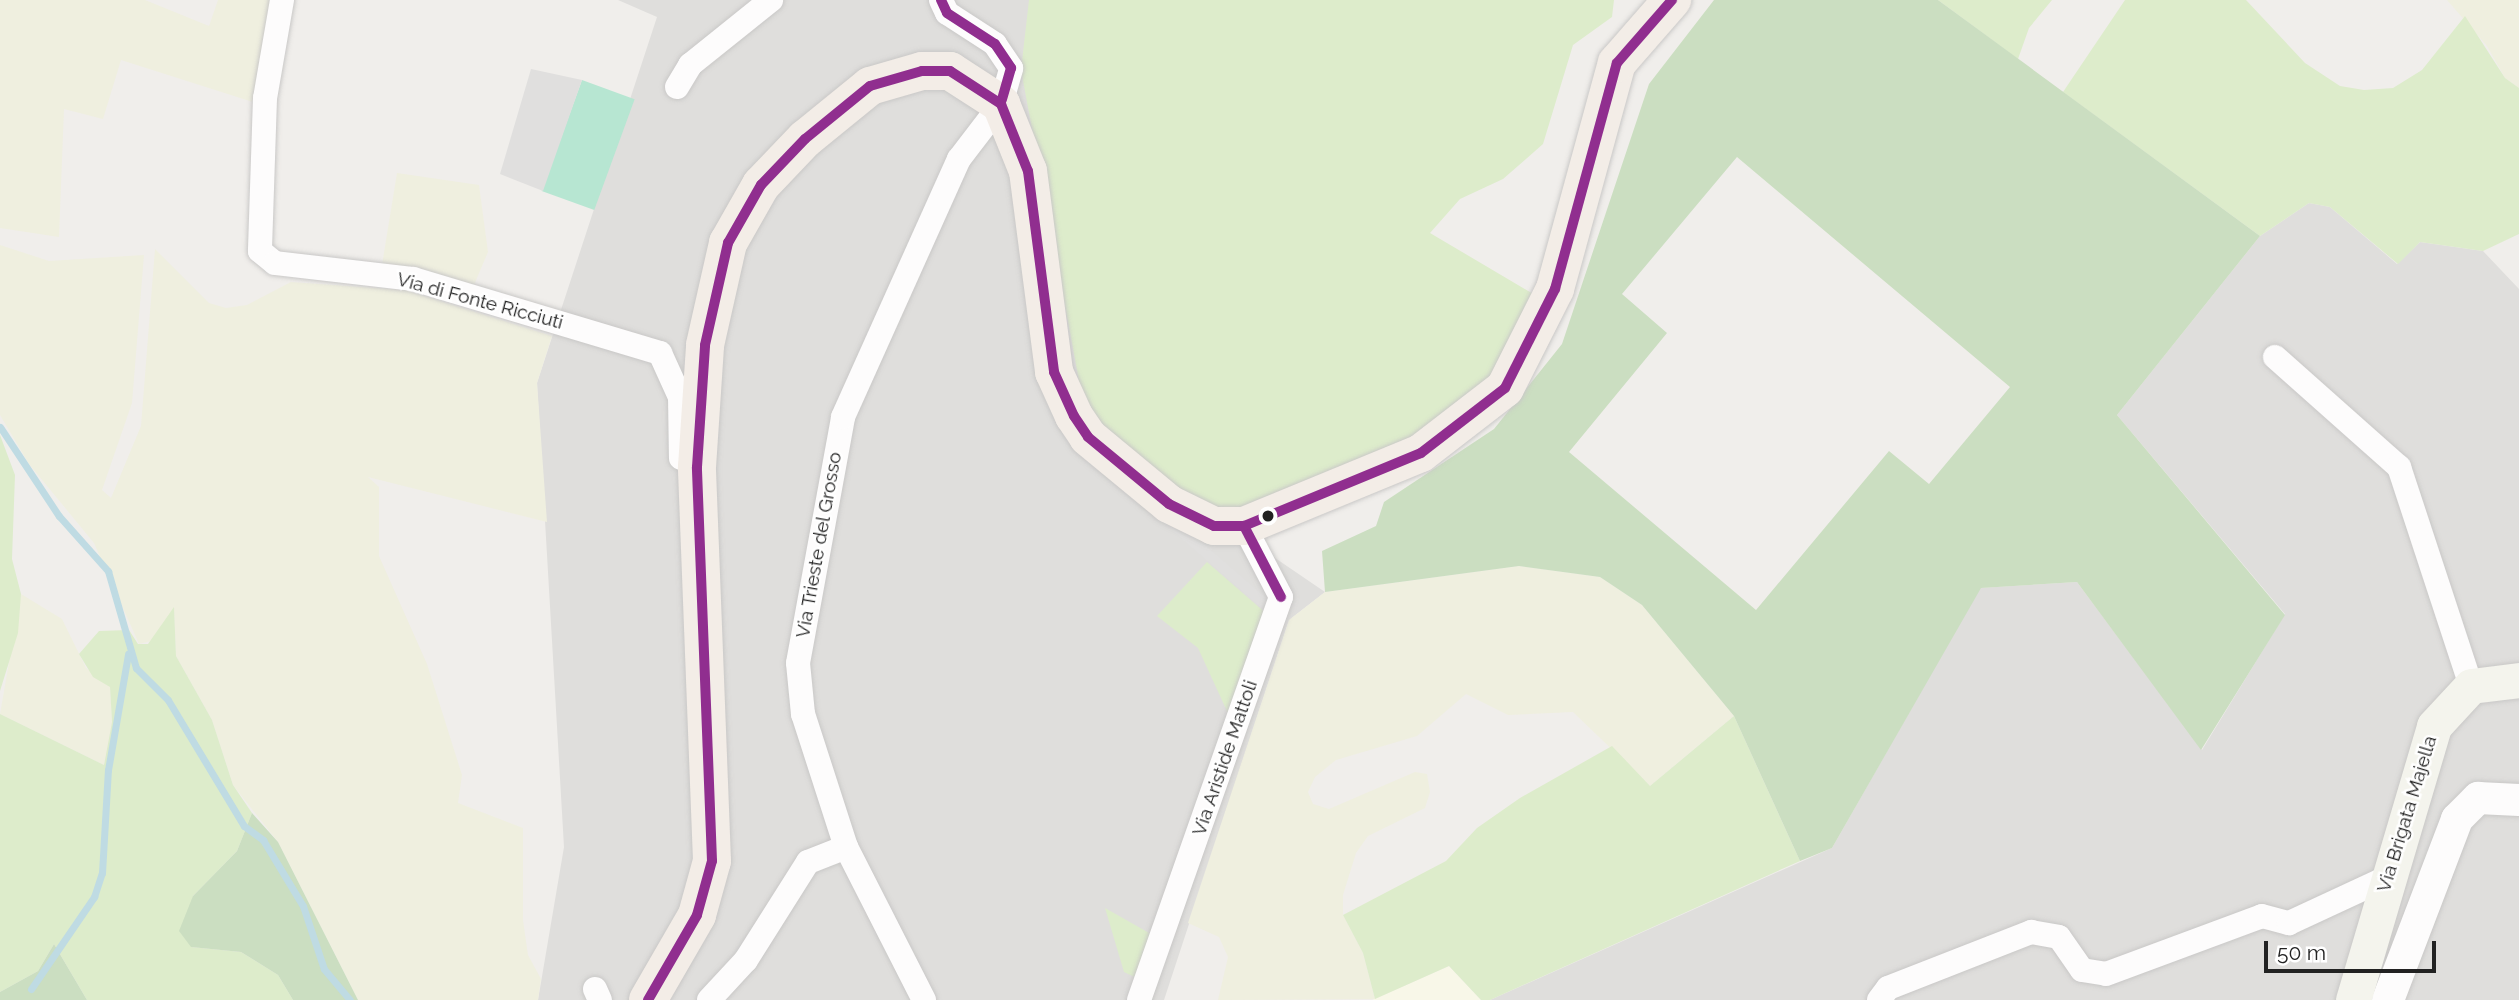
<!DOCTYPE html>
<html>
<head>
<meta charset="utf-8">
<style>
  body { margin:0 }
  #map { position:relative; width:2519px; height:1000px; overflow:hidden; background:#f0eeeb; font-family:Raleway,sans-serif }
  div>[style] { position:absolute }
  .residential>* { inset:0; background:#dfdedc }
  .education>* { inset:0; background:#f8f7e8 }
  .farmland>* { inset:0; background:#efefdf }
  .grass>* { inset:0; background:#ddeccb }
  .forest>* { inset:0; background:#cbdec1 }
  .pitch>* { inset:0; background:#b7e6d2; transform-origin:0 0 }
  .parking>* { inset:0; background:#e0dfde; transform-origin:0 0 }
  .stream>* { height:7px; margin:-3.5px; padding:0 3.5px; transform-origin:3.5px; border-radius:3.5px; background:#bfdbe3 }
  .roads { filter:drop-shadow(0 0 2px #c9c8c7) drop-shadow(0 0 2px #c9c8c7) }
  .minor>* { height:24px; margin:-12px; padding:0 12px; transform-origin:12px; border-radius:12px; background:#fdfcfc }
  .tertiary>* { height:32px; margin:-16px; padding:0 16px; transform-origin:16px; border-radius:16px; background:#fdfcfc }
  .secondary>* { height:35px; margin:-17.5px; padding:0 17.5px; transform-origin:17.5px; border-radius:17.5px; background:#f4f4ed }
  .primary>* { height:38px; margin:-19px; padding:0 19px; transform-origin:19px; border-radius:19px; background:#f3ede7 }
  .bus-1>* { height:10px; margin:-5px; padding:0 5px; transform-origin:5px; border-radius:5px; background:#902e8f }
  .dots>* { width:19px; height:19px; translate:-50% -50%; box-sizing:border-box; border:4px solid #fff; border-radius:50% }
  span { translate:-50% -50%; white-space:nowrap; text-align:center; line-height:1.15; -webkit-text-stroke:5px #fff; paint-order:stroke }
  .street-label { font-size:19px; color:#222 }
  .scale { position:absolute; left:2264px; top:941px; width:172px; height:32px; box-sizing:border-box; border:4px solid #222; border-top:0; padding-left:9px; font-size:21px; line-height:24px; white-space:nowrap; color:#222; -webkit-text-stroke:5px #fff; paint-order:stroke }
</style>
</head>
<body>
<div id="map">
  <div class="residential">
    <i style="clip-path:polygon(618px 0,1029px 0,1199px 506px,1325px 592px,1289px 620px,1164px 1000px,538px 1000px,564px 847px,537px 383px,657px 17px)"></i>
    <i style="clip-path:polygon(2309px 203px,2330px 207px,2397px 264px,2420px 242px,2483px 251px,2519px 289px,2519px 1000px,1490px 1000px,1832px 848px,1980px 588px,2077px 582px,2202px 750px,2285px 614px,2117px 415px,2260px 236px)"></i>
  </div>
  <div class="education">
    <i style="clip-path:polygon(1449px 966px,1481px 1000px,1372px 1000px)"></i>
  </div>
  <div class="farmland">
    <i style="clip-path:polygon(0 0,145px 0,209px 26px,218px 0,277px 0,259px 104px,121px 60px,103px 119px,64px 109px,59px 237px,0 228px)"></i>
    <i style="clip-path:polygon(2447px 0,2519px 0,2519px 88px,2505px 78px,2487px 46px)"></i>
    <i style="clip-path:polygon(397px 173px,479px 185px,488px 252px,471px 292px,381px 271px)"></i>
    <i style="clip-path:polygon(0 245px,49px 261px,144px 255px,132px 403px,102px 490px,111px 498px,141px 426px,155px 249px,209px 303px,226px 308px,247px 305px,291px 282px,405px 290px,552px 336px,537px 383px,547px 522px,368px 477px,379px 487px,379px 556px,427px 664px,462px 775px,458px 803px,523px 828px,523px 920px,528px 955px,541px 979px,538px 1000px,358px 1000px,278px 842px,233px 785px,212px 720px,176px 656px,174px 608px,155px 640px,139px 644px,94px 543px,29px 464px,0 415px)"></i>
    <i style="clip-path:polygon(1519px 566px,1600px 577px,1642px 605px,1734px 716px,1650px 786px,1573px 712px,1508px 715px,1466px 694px,1417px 736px,1336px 760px,1315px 777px,1308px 792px,1313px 804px,1329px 809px,1415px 772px,1427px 774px,1430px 792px,1425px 808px,1368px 836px,1356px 853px,1343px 895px,1343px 915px,1363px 953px,1375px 999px,1218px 1000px,1228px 957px,1219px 937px,1188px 923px,1289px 620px,1325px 592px)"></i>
    <i style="clip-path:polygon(21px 594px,62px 619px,86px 668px,110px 687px,112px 722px,104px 765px,0 714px)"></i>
  </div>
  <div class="grass">
    <i style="clip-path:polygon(1029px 0,1614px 0,1612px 17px,1573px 45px,1543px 144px,1503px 179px,1460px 199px,1430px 233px,1540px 298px,1519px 349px,1448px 422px,1217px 518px,1110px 435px,1082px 397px,1021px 70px)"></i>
    <i style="clip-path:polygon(1938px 0,2052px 0,2029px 28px,2018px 59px)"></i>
    <i style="clip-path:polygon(2125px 0,2246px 0,2305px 63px,2340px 86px,2364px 90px,2393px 88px,2422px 70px,2465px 16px,2505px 78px,2519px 88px,2519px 234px,2483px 251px,2420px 242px,2398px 264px,2330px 207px,2309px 203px,2260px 236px,2063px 92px)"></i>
    <i style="clip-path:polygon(0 435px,15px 475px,12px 559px,21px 594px,18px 633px,0 691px)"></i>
    <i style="clip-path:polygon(1207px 562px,1268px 615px,1232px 722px,1198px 648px,1157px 616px)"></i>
    <i style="clip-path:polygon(174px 607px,176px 656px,212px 720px,233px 785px,252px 813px,237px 851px,193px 896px,191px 947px,241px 952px,278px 975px,293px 1000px,87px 1000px,54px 944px,38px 971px,0 992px,0 714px,104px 765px,112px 722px,110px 687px,93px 677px,79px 654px,99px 631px,129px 630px,138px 644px,148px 644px)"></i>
    <i style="clip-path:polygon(1734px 716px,1800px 861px,1490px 1000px,1481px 1000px,1449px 966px,1375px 999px,1363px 953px,1343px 915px,1446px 861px,1477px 828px,1520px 798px,1612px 746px,1650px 786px)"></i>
    <i style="clip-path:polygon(1105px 908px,1158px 938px,1141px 980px,1124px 972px)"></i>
  </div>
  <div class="forest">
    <i style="clip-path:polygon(evenodd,1714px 0,1938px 0,2260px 236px,2117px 415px,2285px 615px,2201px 750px,2077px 582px,1981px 588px,1832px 848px,1800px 861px,1734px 716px,1642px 605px,1600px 577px,1519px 566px,1325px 592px,1322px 551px,1376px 526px,1384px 502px,1494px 429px,1562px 344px,1649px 84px,1714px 0,1737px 157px,2010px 387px,1929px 484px,1889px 451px,1756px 610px,1569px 452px,1667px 333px,1622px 294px,1737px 157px)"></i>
    <i style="clip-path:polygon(252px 813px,278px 842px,358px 1000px,293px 1000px,278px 975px,241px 952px,191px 947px,179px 931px,193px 896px,237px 851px)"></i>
    <i style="clip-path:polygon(54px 944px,87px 1000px,0 1000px,0 992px,38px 971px)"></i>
  </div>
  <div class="pitch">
    <i style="left:582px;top:80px;width:56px;height:118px;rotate:20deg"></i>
  </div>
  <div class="parking">
    <i style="clip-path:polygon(531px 69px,582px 80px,543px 191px,500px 174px)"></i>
    <i style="left:1172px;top:516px;width:130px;height:11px;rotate:41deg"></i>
  </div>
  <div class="stream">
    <i style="left:0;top:427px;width:107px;rotate:56.5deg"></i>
    <i style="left:59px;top:516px;width:74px;rotate:48.3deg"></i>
    <i style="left:108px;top:571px;width:101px;rotate:73.9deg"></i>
    <i style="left:136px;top:668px;width:45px;rotate:45deg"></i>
    <i style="left:168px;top:700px;width:147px;rotate:58.9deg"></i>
    <i style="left:244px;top:826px;width:24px;rotate:36deg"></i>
    <i style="left:263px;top:840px;width:77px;rotate:58.8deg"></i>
    <i style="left:303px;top:906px;width:66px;rotate:71.6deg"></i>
    <i style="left:324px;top:969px;width:40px;rotate:50deg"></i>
    <i style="left:31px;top:989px;width:112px;rotate:-55.6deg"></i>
    <i style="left:94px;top:897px;width:25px;rotate:-72deg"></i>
    <i style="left:102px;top:873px;width:103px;rotate:-86.7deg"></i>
    <i style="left:108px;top:770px;width:118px;rotate:-80.2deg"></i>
  </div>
  <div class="roads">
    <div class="minor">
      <i style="left:282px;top:0;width:99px;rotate:99.8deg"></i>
      <i style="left:265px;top:98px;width:153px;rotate:91.9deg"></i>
      <i style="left:260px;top:251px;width:19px;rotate:39deg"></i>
      <i style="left:275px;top:263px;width:139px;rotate:6.6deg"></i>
      <i style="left:413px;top:279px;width:258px;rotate:16.7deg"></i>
      <i style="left:660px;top:353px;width:48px;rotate:65.6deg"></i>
      <i style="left:680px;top:397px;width:61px;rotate:89.1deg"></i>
      <i style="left:677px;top:87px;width:26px;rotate:-59deg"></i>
      <i style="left:690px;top:65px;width:104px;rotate:-38.7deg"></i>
      <i style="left:2275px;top:357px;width:166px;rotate:41.6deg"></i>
      <i style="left:2399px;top:467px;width:231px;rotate:71.8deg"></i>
      <i style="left:595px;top:989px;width:12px;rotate:66deg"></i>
      <i style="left:709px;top:1000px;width:54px;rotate:-47.2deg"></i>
      <i style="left:746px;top:960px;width:116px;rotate:-57.7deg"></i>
      <i style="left:808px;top:862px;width:41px;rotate:-21.5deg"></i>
      <i style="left:924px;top:1000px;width:172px;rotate:-117deg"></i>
      <i style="left:846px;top:847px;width:140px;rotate:-107.9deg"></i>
      <i style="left:803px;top:714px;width:51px;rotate:-95.6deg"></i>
      <i style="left:798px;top:663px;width:250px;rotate:-79.6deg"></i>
      <i style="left:843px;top:417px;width:283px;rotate:-65.8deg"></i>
      <i style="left:959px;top:159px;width:69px;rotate:-52.6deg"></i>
      <i style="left:1001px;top:104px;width:37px;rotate:-74deg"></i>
      <i style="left:1011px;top:68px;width:29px;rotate:-124deg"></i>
      <i style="left:995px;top:44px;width:57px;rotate:-147.1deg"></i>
      <i style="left:947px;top:13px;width:14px;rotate:-115deg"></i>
      <i style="left:1139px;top:1000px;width:427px;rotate:-70.6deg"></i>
      <i style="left:1281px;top:597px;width:80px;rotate:-117.5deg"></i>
      <i style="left:1879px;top:1000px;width:15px;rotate:-53deg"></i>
      <i style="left:1888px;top:988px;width:154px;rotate:-21.4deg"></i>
      <i style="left:2031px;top:932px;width:28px;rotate:10deg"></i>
      <i style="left:2059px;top:937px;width:40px;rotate:55.1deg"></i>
      <i style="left:2082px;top:970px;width:24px;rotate:9deg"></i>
      <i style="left:2106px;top:974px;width:166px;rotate:-20.4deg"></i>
      <i style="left:2262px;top:916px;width:28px;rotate:15deg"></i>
      <i style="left:2289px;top:923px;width:109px;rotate:-24.9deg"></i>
    </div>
    <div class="tertiary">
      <i style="left:2388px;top:1000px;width:194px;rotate:-69.1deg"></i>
      <i style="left:2457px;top:819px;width:30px;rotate:-45deg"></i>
      <i style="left:2478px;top:798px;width:41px;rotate:2.8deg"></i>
    </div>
    <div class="secondary">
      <i style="left:2353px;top:1000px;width:286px;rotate:-73.5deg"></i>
      <i style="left:2434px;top:726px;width:54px;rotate:-47.2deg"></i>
      <i style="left:2471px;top:686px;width:48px;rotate:-7.1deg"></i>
    </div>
    <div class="primary">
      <i style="left:648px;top:1000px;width:98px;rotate:-60deg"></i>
      <i style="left:697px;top:915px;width:56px;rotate:-74.5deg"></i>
      <i style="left:712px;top:861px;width:394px;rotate:-92.2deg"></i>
      <i style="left:697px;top:467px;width:122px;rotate:-86.2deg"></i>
      <i style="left:705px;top:345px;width:105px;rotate:-77.3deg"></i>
      <i style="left:728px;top:243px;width:67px;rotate:-60.4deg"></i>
      <i style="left:761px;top:185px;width:64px;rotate:-46.3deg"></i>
      <i style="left:805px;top:139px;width:84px;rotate:-39.2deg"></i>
      <i style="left:870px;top:86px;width:54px;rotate:-16.1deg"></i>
      <i style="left:922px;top:71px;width:28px"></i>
      <i style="left:950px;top:71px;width:61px;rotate:32.9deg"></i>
      <i style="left:1001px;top:104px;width:72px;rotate:68.1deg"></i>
      <i style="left:1028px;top:171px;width:203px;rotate:82.6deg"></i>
      <i style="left:1054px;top:372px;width:48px;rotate:65.6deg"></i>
      <i style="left:1074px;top:416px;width:25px;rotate:56deg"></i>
      <i style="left:1088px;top:437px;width:105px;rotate:39.6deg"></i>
      <i style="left:1169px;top:504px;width:50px;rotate:26.1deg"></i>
      <i style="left:1214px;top:526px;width:30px"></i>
      <i style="left:1244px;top:526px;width:191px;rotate:-22.4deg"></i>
      <i style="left:1421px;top:453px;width:106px;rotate:-37.7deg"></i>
      <i style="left:1505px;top:388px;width:111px;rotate:-63.2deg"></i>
      <i style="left:1555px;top:289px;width:234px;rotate:-74.7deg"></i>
      <i style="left:1617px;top:63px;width:84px;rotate:-48.9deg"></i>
    </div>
  </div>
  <div class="bus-1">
    <i style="left:941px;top:0;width:14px;rotate:65deg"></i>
    <i style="left:947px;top:13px;width:57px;rotate:32.9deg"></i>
    <i style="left:995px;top:44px;width:29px;rotate:56deg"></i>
    <i style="left:1011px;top:68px;width:33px;rotate:106deg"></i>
    <i style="left:1244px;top:526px;width:80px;rotate:62.5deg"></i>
    <i style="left:648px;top:1000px;width:98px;rotate:-60deg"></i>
    <i style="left:697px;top:915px;width:56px;rotate:-74.5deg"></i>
    <i style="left:712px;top:861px;width:394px;rotate:-92.2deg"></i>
    <i style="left:697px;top:467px;width:122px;rotate:-86.2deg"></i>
    <i style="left:705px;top:345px;width:105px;rotate:-77.3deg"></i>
    <i style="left:728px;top:243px;width:67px;rotate:-60.4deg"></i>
    <i style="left:761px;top:185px;width:64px;rotate:-46.3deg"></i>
    <i style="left:805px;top:139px;width:84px;rotate:-39.2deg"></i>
    <i style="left:870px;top:86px;width:54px;rotate:-16.1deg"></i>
    <i style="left:922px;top:71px;width:28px"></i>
    <i style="left:950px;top:71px;width:61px;rotate:32.9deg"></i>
    <i style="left:1001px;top:104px;width:72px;rotate:68.1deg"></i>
    <i style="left:1028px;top:171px;width:203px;rotate:82.6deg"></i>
    <i style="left:1054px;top:372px;width:48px;rotate:65.6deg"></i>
    <i style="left:1074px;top:416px;width:25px;rotate:56deg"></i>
    <i style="left:1088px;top:437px;width:105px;rotate:39.6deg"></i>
    <i style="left:1169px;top:504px;width:50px;rotate:26.1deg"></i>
    <i style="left:1214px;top:526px;width:30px"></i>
    <i style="left:1244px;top:526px;width:191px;rotate:-22.4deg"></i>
    <i style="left:1421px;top:453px;width:106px;rotate:-37.7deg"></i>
    <i style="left:1505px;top:388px;width:111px;rotate:-63.2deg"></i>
    <i style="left:1555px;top:289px;width:234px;rotate:-74.7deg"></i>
    <i style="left:1617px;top:63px;width:84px;rotate:-48.9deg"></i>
  </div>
  <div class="dots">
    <i style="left:1268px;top:516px;background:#222"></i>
  </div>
  <div class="street-label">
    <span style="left:480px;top:301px;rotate:15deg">Via di Fonte Ricciuti</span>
    <span style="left:819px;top:545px;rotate:-80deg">Via Trieste del Grosso</span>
    <span style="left:1225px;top:758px;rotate:-71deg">Via Aristide Mattoli</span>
    <span style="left:2407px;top:814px;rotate:-73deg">Via Brigata Majella</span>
  </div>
  <div class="scale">50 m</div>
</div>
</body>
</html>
